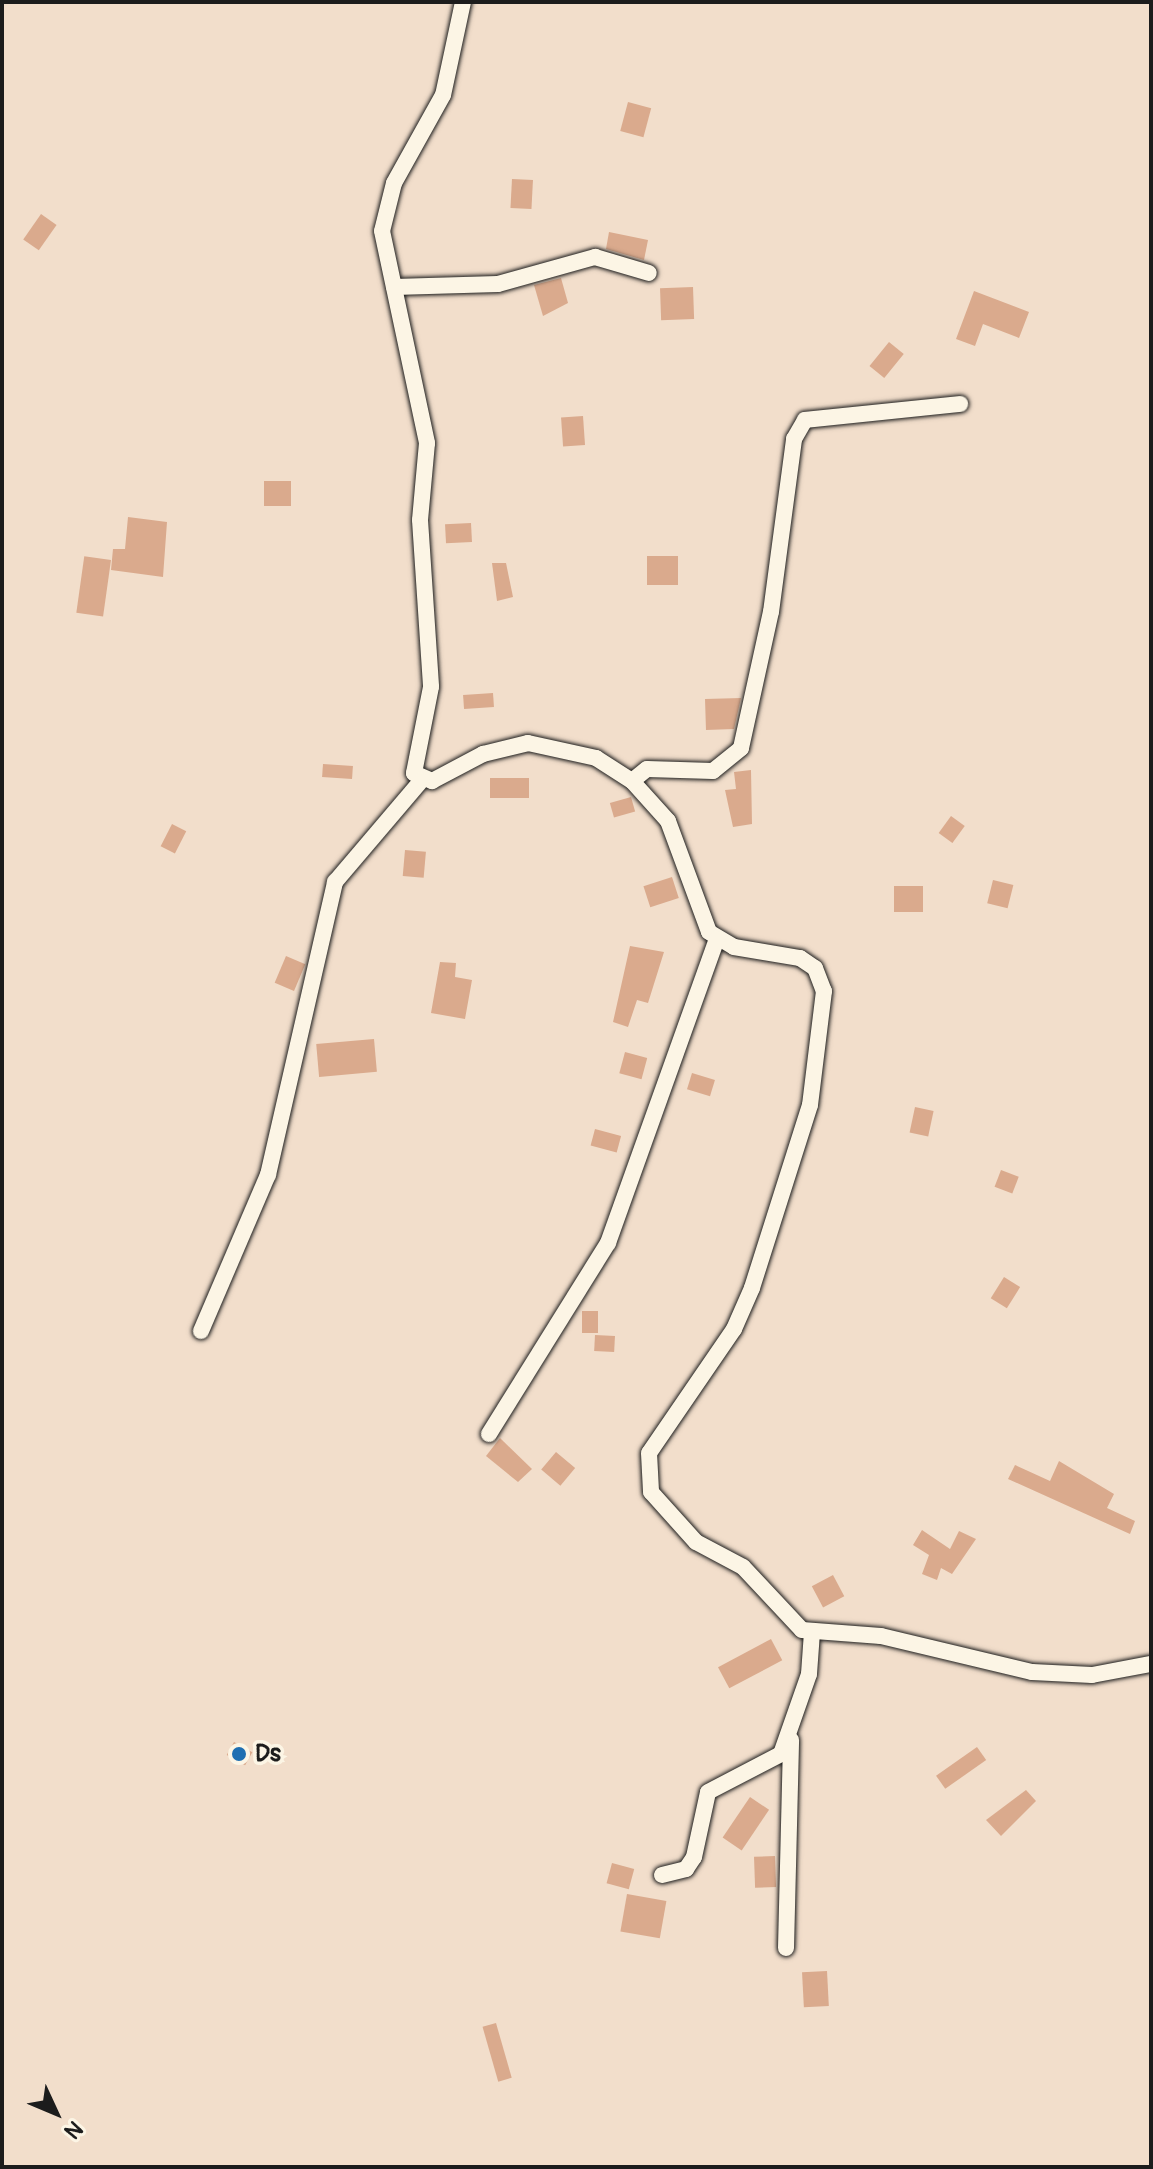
<!DOCTYPE html>
<html>
<head>
<meta charset="utf-8">
<style>
  body { margin:0 }
  #map { position:relative; width:1153px; height:2169px; overflow:hidden; background:#f2decb; font-family:Pangolin,sans-serif }
  div>[style] { position:absolute }
  .building>* { inset:0; background:#daaa8d; transform-origin:0 0 }
  .roads { filter:drop-shadow(0 0 2px #1c1c1c) drop-shadow(0 0 2px #1c1c1c) }
  .minor>* { height:16px; margin:-8px; padding:0 8px; transform-origin:8px; border-radius:8px; background:#fcf5e5 }
  .dots>* { width:22px; height:22px; translate:-50% -50%; box-sizing:border-box; border:4px solid #fcf5e5; border-radius:50% }
  span { translate:-50% -50%; white-space:nowrap; text-align:center; line-height:1.15; -webkit-text-stroke:7px #fcf5e5; paint-order:stroke }
  .poi-label { font-size:24px; color:#1c1c1c; font-weight:700 }
  .left { translate:0 -50%; text-align:left }
  .frame { position:absolute; inset:0; border:4px solid #1c1c1c; pointer-events:none }
  .north { position:absolute; left:16px; top:2073px; width:80px; height:80px; -webkit-text-stroke:6px #fcf5e5; paint-order:stroke; rotate:134deg; font-size:22px; font-weight:700; line-height:32px; text-align:center; color:#1c1c1c }
  .north::after { content:''; display:block; margin:auto; width:28px; height:36px; background:#1c1c1c; clip-path:polygon(50% 0,100% 100%,50% 72%,0 100%) }
</style>
</head>
<body>
<div id="map">
  <div class="building">
    <i style="left:628px;top:102px;width:24px;height:30px;rotate:15deg"></i>
    <i style="left:512px;top:179px;width:21px;height:29px;rotate:3deg"></i>
    <i style="left:41px;top:214px;width:19px;height:31px;rotate:35deg"></i>
    <i style="clip-path:polygon(609px 232px,648px 240px,644px 260px,606px 249px)"></i>
    <i style="clip-path:polygon(561px 278px,568px 303px,543px 316px,534px 285px)"></i>
    <i style="left:693px;top:287px;width:32px;height:33px;rotate:88deg"></i>
    <i style="clip-path:polygon(974px 291px,1029px 312px,1019px 338px,983px 324px,975px 346px,956px 339px)"></i>
    <i style="left:889px;top:342px;width:19px;height:31px;rotate:39deg"></i>
    <i style="left:583px;top:416px;width:29px;height:22px;rotate:86deg"></i>
    <i style="left:264px;top:481px;width:27px;height:25px"></i>
    <i style="clip-path:polygon(128px 517px,167px 522px,163px 577px,111px 570px,113px 549px,125px 549px)"></i>
    <i style="left:471px;top:523px;width:19px;height:26px;rotate:87deg"></i>
    <i style="left:647px;top:556px;width:31px;height:29px"></i>
    <i style="left:111px;top:560px;width:57px;height:27px;rotate:98deg"></i>
    <i style="clip-path:polygon(492px 563px,506px 563px,513px 597px,497px 601px)"></i>
    <i style="left:493px;top:693px;width:14px;height:30px;rotate:86deg"></i>
    <i style="clip-path:polygon(741px 698px,734px 729px,706px 730px,705px 699px)"></i>
    <i style="left:323px;top:764px;width:30px;height:13px;rotate:4deg"></i>
    <i style="clip-path:polygon(751px 770px,752px 824px,733px 827px,725px 790px,736px 789px,734px 772px)"></i>
    <i style="left:529px;top:778px;width:20px;height:39px;rotate:90deg"></i>
    <i style="left:631px;top:797px;width:15px;height:22px;rotate:74deg"></i>
    <i style="left:951px;top:816px;width:17px;height:21px;rotate:36deg"></i>
    <i style="left:172px;top:824px;width:16px;height:25px;rotate:27deg"></i>
    <i style="left:405px;top:850px;width:21px;height:26px;rotate:5deg"></i>
    <i style="left:672px;top:877px;width:22px;height:30px;rotate:72deg"></i>
    <i style="left:993px;top:880px;width:21px;height:24px;rotate:14deg"></i>
    <i style="left:894px;top:886px;width:29px;height:26px"></i>
    <i style="clip-path:polygon(630px 946px,664px 952px,648px 1003px,637px 1000px,628px 1027px,613px 1022px)"></i>
    <i style="left:286px;top:956px;width:21px;height:29px;rotate:23deg"></i>
    <i style="clip-path:polygon(440px 962px,456px 963px,455px 977px,472px 980px,465px 1019px,431px 1013px)"></i>
    <i style="left:374px;top:1039px;width:33px;height:58px;rotate:85deg"></i>
    <i style="left:625px;top:1052px;width:23px;height:22px;rotate:15deg"></i>
    <i style="left:692px;top:1073px;width:24px;height:17px;rotate:17deg"></i>
    <i style="left:915px;top:1107px;width:19px;height:26px;rotate:12deg"></i>
    <i style="left:595px;top:1129px;width:27px;height:17px;rotate:15deg"></i>
    <i style="left:1001px;top:1170px;width:19px;height:18px;rotate:21deg"></i>
    <i style="left:1004px;top:1277px;width:19px;height:25px;rotate:32deg"></i>
    <i style="left:582px;top:1311px;width:16px;height:22px"></i>
    <i style="left:595px;top:1335px;width:20px;height:16px;rotate:3deg"></i>
    <i style="clip-path:polygon(500px 1438px,532px 1469px,518px 1482px,486px 1456px)"></i>
    <i style="left:556px;top:1452px;width:25px;height:23px;rotate:40deg"></i>
    <i style="clip-path:polygon(1059px 1461px,1114px 1494px,1107px 1508px,1135px 1521px,1130px 1534px,1008px 1479px,1015px 1465px,1050px 1481px)"></i>
    <i style="clip-path:polygon(922px 1530px,950px 1549px,959px 1531px,976px 1539px,952px 1574px,941px 1568px,937px 1580px,922px 1574px,929px 1555px,913px 1545px)"></i>
    <i style="left:833px;top:1575px;width:24px;height:24px;rotate:62deg"></i>
    <i style="left:771px;top:1639px;width:24px;height:60px;rotate:62deg"></i>
    <i style="left:234px;top:1742px;width:21px;height:15px;rotate:29deg"></i>
    <i style="left:977px;top:1747px;width:16px;height:50px;rotate:55deg"></i>
    <i style="clip-path:polygon(1026px 1790px,1036px 1801px,1001px 1836px,986px 1820px)"></i>
    <i style="left:750px;top:1797px;width:23px;height:49px;rotate:34deg"></i>
    <i style="left:775px;top:1856px;width:31px;height:21px;rotate:88deg"></i>
    <i style="left:612px;top:1863px;width:23px;height:21px;rotate:15deg"></i>
    <i style="left:627px;top:1894px;width:40px;height:38px;rotate:10deg"></i>
    <i style="left:827px;top:1971px;width:35px;height:25px;rotate:87deg"></i>
    <i style="left:496px;top:2023px;width:57px;height:14px;rotate:74deg"></i>
  </div>
  <div class="roads">
    <div class="minor">
      <i style="left:463px;top:2px;width:95px;rotate:102.1deg"></i>
      <i style="left:443px;top:95px;width:101px;rotate:119.1deg"></i>
      <i style="left:394px;top:183px;width:49px;rotate:104deg"></i>
      <i style="left:382px;top:231px;width:217px;rotate:78deg"></i>
      <i style="left:427px;top:443px;width:77px;rotate:95.2deg"></i>
      <i style="left:420px;top:520px;width:167px;rotate:86.2deg"></i>
      <i style="left:431px;top:687px;width:88px;rotate:101.2deg"></i>
      <i style="left:414px;top:773px;width:20px;rotate:24deg"></i>
      <i style="left:432px;top:781px;width:58px;rotate:-27.9deg"></i>
      <i style="left:483px;top:754px;width:46px;rotate:-13.7deg"></i>
      <i style="left:528px;top:743px;width:70px;rotate:12.4deg"></i>
      <i style="left:596px;top:758px;width:43px;rotate:32.6deg"></i>
      <i style="left:632px;top:781px;width:54px;rotate:48deg"></i>
      <i style="left:668px;top:821px;width:118px;rotate:69.7deg"></i>
      <i style="left:709px;top:932px;width:29px;rotate:31deg"></i>
      <i style="left:734px;top:947px;width:67px;rotate:9.5deg"></i>
      <i style="left:800px;top:958px;width:18px;rotate:34deg"></i>
      <i style="left:815px;top:968px;width:25px;rotate:69deg"></i>
      <i style="left:824px;top:991px;width:115px;rotate:97deg"></i>
      <i style="left:810px;top:1105px;width:192px;rotate:107.6deg"></i>
      <i style="left:752px;top:1288px;width:45px;rotate:113.7deg"></i>
      <i style="left:734px;top:1329px;width:150px;rotate:124.4deg"></i>
      <i style="left:649px;top:1453px;width:39px;rotate:87deg"></i>
      <i style="left:651px;top:1492px;width:67px;rotate:48deg"></i>
      <i style="left:696px;top:1542px;width:53px;rotate:28deg"></i>
      <i style="left:743px;top:1567px;width:86px;rotate:46.9deg"></i>
      <i style="left:802px;top:1630px;width:79px;rotate:4.3deg"></i>
      <i style="left:881px;top:1636px;width:155px;rotate:13.4deg"></i>
      <i style="left:1032px;top:1672px;width:60px;rotate:2.9deg"></i>
      <i style="left:1092px;top:1675px;width:60px;rotate:-10.6deg"></i>
      <i style="left:394px;top:287px;width:104px;rotate:-1.7deg"></i>
      <i style="left:498px;top:284px;width:101px;rotate:-15.6deg"></i>
      <i style="left:595px;top:257px;width:56px;rotate:16.5deg"></i>
      <i style="left:632px;top:781px;width:19px;rotate:-39deg"></i>
      <i style="left:647px;top:769px;width:66px;rotate:1.7deg"></i>
      <i style="left:713px;top:771px;width:36px;rotate:-39deg"></i>
      <i style="left:741px;top:748px;width:139px;rotate:-77.6deg"></i>
      <i style="left:771px;top:612px;width:175px;rotate:-82.4deg"></i>
      <i style="left:794px;top:439px;width:22px;rotate:-60deg"></i>
      <i style="left:805px;top:420px;width:156px;rotate:-5.9deg"></i>
      <i style="left:201px;top:1331px;width:170px;rotate:-66.8deg"></i>
      <i style="left:268px;top:1175px;width:301px;rotate:-77.1deg"></i>
      <i style="left:335px;top:882px;width:133px;rotate:-49.6deg"></i>
      <i style="left:489px;top:1434px;width:225px;rotate:-58.1deg"></i>
      <i style="left:608px;top:1243px;width:323px;rotate:-70.3deg"></i>
      <i style="left:662px;top:1875px;width:25px;rotate:-14deg"></i>
      <i style="left:686px;top:1869px;width:14px;rotate:-56deg"></i>
      <i style="left:694px;top:1857px;width:66px;rotate:-77.8deg"></i>
      <i style="left:708px;top:1792px;width:82px;rotate:-27.5deg"></i>
      <i style="left:781px;top:1754px;width:85px;rotate:-70.7deg"></i>
      <i style="left:809px;top:1674px;width:42px;rotate:-85.9deg"></i>
      <i style="left:786px;top:1948px;width:208px;rotate:-88.6deg"></i>
    </div>
  </div>
  <div class="dots">
    <i style="left:239px;top:1754px;background:#1f6fb2"></i>
  </div>
  <div class="poi-label">
    <span class="left" style="left:255px;top:1754px">Ds</span>
  </div>
  <div class="frame"></div>
  <div class="north">N</div>
</div>
</body>
</html>
